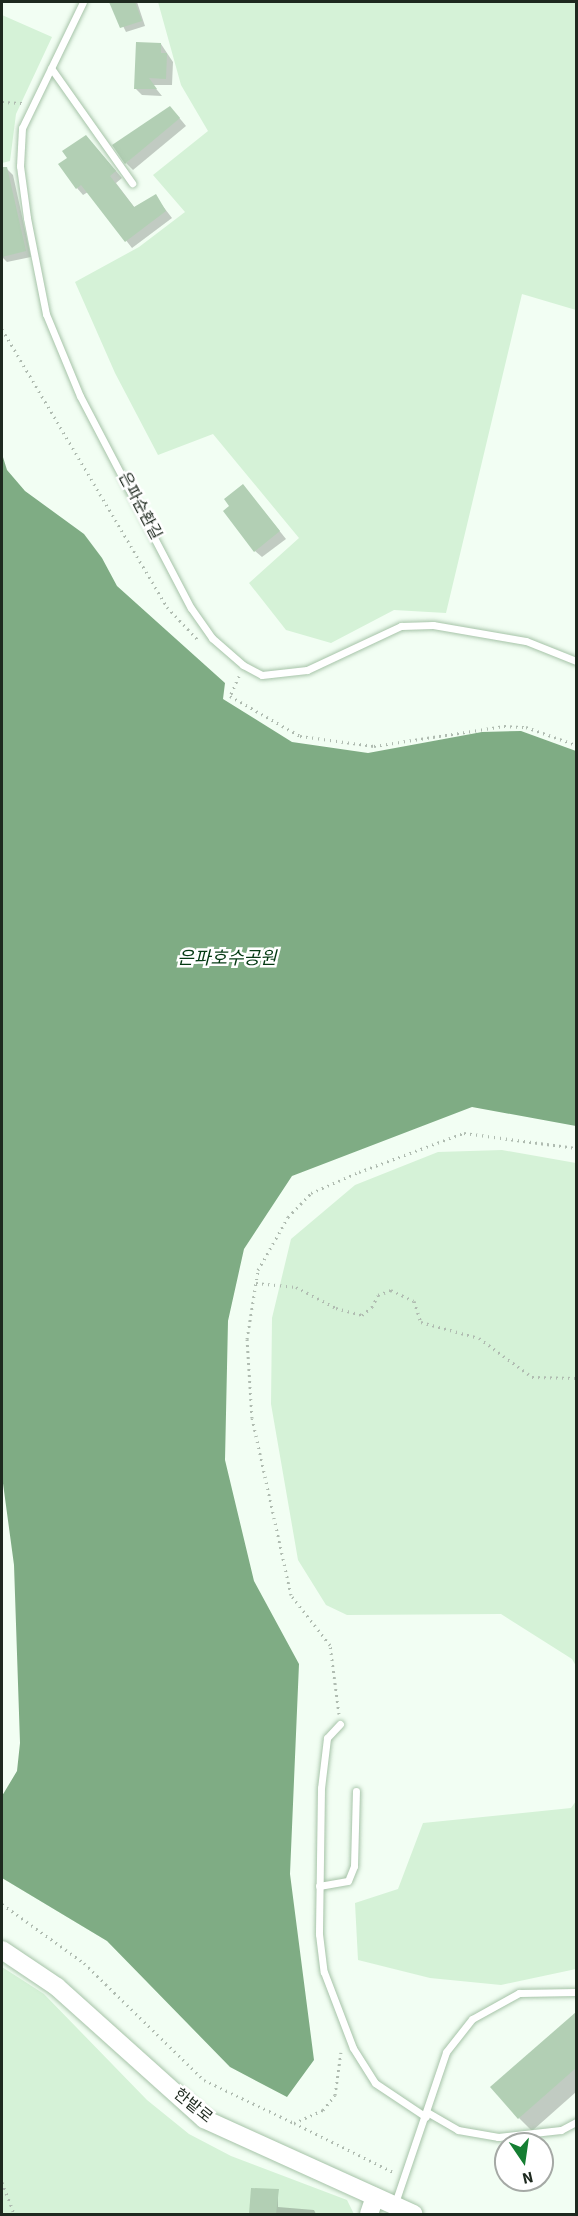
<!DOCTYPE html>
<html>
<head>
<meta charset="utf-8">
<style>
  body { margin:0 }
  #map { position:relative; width:578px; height:2216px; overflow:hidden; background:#f2fef3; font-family:"Source Sans 3","Noto Sans KR",sans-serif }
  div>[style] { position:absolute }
  .green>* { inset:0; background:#d5f2d7 }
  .water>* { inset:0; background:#7fac84 }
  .shadow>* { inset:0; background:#0003 }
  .building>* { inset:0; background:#b2cfb4 }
  .path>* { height:3px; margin-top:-1.5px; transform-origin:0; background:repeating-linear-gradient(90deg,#b0bcb1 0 1.5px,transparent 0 6px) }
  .roads { filter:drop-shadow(0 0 2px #a6c3a8) drop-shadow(0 0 2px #a6c3a8) }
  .service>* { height:7px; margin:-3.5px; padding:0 3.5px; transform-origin:3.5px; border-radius:3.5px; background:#fff }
  .tertiary>* { height:18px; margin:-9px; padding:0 9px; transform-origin:9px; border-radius:9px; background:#fff }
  span { translate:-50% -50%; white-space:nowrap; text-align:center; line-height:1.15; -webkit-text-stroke:5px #fff; paint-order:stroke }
  .street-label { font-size:16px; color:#1e291f }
  .water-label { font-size:18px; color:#033912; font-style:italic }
  .frame { position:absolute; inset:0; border:3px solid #1e291f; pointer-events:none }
  .north { position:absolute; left:494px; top:2132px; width:60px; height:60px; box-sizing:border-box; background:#fff; border:2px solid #a5a9a5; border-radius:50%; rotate:167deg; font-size:16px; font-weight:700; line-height:24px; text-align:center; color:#1e291f }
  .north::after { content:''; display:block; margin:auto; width:21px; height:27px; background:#157e32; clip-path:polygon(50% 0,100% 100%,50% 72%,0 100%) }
</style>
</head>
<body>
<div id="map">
  <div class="green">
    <i style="clip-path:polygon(158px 2px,576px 2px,576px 310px,522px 294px,446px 613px,394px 610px,331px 643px,286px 630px,249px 583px,299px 538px,213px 434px,158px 455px,115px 373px,75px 282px,139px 247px,185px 212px,153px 175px,208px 131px,181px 85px)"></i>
    <i style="clip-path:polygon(2px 15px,52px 37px,16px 114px,10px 161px,2px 163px)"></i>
    <i style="clip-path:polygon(502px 1150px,576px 1163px,576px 1666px,572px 1659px,501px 1614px,347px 1615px,326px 1605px,298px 1560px,271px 1404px,272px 1318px,291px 1239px,355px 1185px,438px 1152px)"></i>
    <i style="clip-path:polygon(576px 1801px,576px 1969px,501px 1985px,430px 1978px,358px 1960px,355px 1903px,398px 1889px,423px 1823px,571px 1808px)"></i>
    <i style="clip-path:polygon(2px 1967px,44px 1994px,147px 2100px,189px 2134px,231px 2156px,347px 2200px,354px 2214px,2px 2214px)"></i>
  </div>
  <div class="water">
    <i style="clip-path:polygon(2px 454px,7px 470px,25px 491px,84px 534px,102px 558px,117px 586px,225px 683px,223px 699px,292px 742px,368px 753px,482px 732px,521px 731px,576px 751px,576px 1126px,472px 1107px,292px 1176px,244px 1249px,228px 1321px,225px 1460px,254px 1581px,299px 1664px,290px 1874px,314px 2060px,287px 2097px,230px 2067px,107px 1941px,2px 1878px,2px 1796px,17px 1771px,20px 1743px,14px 1565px,2px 1476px)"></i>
  </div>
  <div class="shadow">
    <i style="clip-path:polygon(111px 2px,137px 2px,145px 26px,126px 32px)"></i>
    <i style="clip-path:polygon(161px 44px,173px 62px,172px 85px,153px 85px,162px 96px,142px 95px,135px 88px)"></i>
    <i style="clip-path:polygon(177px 115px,186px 126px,133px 170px,126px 163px)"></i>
    <i style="clip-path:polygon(92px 143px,122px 178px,116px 183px,135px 208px,155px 196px,172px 218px,132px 248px,88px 192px,83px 195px,77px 188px)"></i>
    <i style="clip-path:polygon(7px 169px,13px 175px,31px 257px,7px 262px,2px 257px,2px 170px)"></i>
    <i style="clip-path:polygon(249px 493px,286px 539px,262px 557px,255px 551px)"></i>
    <i style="clip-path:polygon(572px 2017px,576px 2022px,576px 2092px,532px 2131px,519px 2118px)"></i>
    <i style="clip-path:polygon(253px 2190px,278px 2191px,278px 2207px,314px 2210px,316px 2214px,251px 2214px)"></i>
  </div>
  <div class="building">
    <i style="clip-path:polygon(109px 2px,135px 2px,142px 21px,120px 28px)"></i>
    <i style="clip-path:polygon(136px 42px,161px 43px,161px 53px,167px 53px,166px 79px,149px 78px,157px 89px,134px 89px)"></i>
    <i style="clip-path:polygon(170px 106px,180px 118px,125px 164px,112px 145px)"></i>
    <i style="clip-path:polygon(86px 135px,116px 171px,110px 176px,134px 207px,156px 194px,166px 211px,125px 242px,81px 185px,76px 189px,58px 164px,67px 158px,62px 151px)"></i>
    <i style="clip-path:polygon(2px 167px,7px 167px,26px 251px,2px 257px)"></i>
    <i style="clip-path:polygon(243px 484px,280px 531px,254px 552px,223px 511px,229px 506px,224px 499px)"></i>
    <i style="clip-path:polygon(576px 2012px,576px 2068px,518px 2119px,490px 2087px)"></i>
    <i style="clip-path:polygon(251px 2188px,279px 2189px,276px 2214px,249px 2214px)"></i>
  </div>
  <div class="path">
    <i style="left:2px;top:102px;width:20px;rotate:3deg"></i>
    <i style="left:2px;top:329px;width:323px;rotate:59.3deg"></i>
    <i style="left:167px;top:607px;width:47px;rotate:46.7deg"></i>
    <i style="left:239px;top:676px;width:22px;rotate:114deg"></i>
    <i style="left:230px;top:696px;width:81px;rotate:29.7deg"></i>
    <i style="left:300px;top:736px;width:75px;rotate:7.7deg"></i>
    <i style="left:374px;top:746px;width:132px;rotate:-8.7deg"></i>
    <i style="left:504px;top:726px;width:22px;rotate:3deg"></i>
    <i style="left:526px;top:727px;width:53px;rotate:19.8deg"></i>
    <i style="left:256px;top:1283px;width:40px;rotate:5.7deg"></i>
    <i style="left:296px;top:1287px;width:45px;rotate:27.7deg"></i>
    <i style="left:336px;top:1308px;width:27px;rotate:15deg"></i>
    <i style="left:362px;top:1315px;width:13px;rotate:-39deg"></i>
    <i style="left:372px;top:1307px;width:13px;rotate:-63deg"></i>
    <i style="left:378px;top:1295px;width:14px;rotate:-21deg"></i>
    <i style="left:391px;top:1290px;width:25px;rotate:26deg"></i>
    <i style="left:414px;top:1301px;width:22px;rotate:72deg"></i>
    <i style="left:421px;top:1322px;width:60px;rotate:15.4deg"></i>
    <i style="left:479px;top:1338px;width:66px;rotate:36.3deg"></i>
    <i style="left:532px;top:1377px;width:44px;rotate:1.3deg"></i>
    <i style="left:339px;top:1714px;width:70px;rotate:-97.4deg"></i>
    <i style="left:330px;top:1645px;width:63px;rotate:-128deg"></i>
    <i style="left:291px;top:1595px;width:181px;rotate:-102.4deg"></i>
    <i style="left:252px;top:1418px;width:79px;rotate:-93.6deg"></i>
    <i style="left:247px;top:1339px;width:70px;rotate:-80.9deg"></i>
    <i style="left:258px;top:1270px;width:61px;rotate:-60.5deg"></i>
    <i style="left:288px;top:1217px;width:33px;rotate:-46deg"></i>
    <i style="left:311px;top:1193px;width:52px;rotate:-23.6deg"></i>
    <i style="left:359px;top:1172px;width:112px;rotate:-20.4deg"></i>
    <i style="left:464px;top:1133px;width:113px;rotate:7.6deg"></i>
    <i style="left:2px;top:1904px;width:101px;rotate:35.7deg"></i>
    <i style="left:84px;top:1963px;width:168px;rotate:44.3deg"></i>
    <i style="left:204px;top:2080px;width:100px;rotate:25.5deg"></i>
    <i style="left:294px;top:2123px;width:32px;rotate:-24deg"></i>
    <i style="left:323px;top:2110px;width:19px;rotate:-51deg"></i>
    <i style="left:335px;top:2095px;width:43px;rotate:-82.1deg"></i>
    <i style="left:294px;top:2123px;width:113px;rotate:26.3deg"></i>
    <i style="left:2px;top:2182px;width:34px;rotate:69deg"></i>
  </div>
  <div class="roads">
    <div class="service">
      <i style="left:83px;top:2px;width:140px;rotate:115.8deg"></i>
      <i style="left:22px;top:128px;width:38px;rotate:93deg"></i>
      <i style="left:20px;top:166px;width:52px;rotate:82.3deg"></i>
      <i style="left:27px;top:218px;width:98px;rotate:78.8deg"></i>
      <i style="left:46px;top:314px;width:89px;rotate:67.5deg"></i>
      <i style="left:80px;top:396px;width:239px;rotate:62.4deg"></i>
      <i style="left:191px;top:608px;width:37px;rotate:55deg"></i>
      <i style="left:212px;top:638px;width:41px;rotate:41.1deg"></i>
      <i style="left:243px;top:665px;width:21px;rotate:28deg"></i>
      <i style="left:262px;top:675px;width:45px;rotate:-6.3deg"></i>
      <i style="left:307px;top:670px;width:104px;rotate:-25.1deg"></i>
      <i style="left:401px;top:626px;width:32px;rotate:-2deg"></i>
      <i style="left:433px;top:625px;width:94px;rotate:9.8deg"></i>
      <i style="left:526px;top:641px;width:54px;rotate:21.8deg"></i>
      <i style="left:51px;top:68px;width:141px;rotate:54.8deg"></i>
      <i style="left:340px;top:1724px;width:19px;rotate:133deg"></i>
      <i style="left:327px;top:1738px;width:50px;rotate:96.8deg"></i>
      <i style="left:321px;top:1788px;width:146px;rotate:90.8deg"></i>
      <i style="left:319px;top:1934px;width:38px;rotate:83deg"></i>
      <i style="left:324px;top:1972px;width:81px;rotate:69.1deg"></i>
      <i style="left:353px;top:2048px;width:41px;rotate:57.8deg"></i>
      <i style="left:375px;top:2083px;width:61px;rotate:33.7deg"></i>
      <i style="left:319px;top:1886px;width:29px;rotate:-10deg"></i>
      <i style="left:348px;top:1881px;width:16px;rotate:-68deg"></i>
      <i style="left:354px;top:1866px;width:75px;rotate:-88.5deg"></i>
      <i style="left:427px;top:2112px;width:36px;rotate:30deg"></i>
      <i style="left:458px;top:2130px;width:41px;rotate:9.9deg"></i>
      <i style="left:498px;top:2137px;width:63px;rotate:-6.3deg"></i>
      <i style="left:561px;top:2130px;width:17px;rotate:-28deg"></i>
      <i style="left:395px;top:2203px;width:159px;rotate:-71.3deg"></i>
      <i style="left:446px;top:2052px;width:42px;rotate:-51.8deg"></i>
      <i style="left:472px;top:2019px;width:54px;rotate:-29deg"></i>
      <i style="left:519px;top:1993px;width:57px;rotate:-1deg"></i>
    </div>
    <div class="tertiary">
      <i style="left:2px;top:1950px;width:66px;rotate:33.9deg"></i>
      <i style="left:57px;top:1987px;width:198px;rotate:41.9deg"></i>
      <i style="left:204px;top:2119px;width:230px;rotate:24.4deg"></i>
      <i style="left:369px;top:2214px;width:18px;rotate:-71deg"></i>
    </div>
  </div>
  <div class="street-label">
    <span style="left:140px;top:506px;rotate:62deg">은파순환길</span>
    <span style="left:193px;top:2106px;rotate:39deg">한밭로</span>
  </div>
  <div class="water-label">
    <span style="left:227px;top:959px">은파호수공원</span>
  </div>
  <div class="frame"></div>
  <div class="north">N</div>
</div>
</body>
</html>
